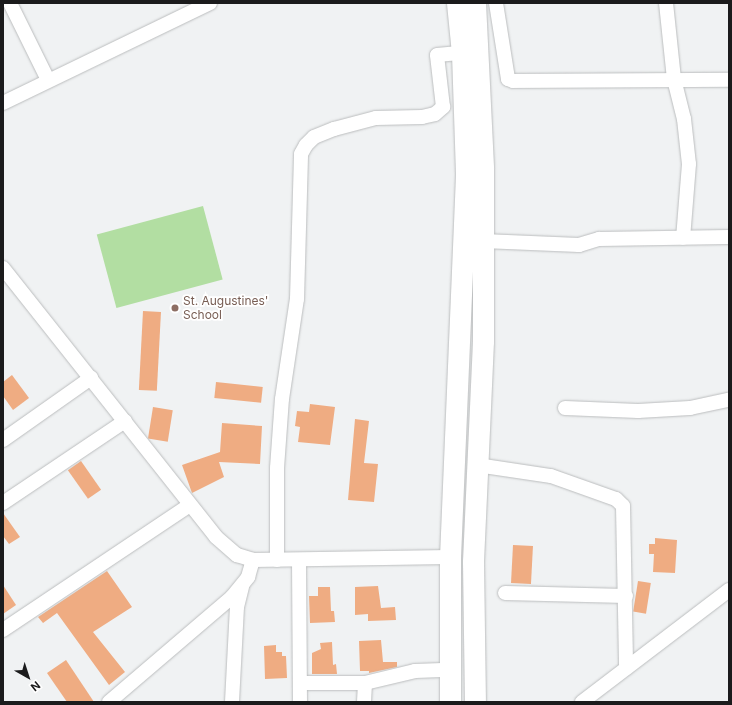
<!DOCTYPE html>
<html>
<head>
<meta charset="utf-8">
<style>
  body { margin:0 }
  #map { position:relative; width:732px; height:705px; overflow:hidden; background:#f0f2f3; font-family:Inter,sans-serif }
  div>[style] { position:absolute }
  .green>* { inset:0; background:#b2dea2; transform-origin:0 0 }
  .building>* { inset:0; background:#efac82; transform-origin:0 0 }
  .roads { filter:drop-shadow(0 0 1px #bbbdbe) drop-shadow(0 0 1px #bbbdbe) }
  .street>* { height:14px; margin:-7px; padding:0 7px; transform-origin:7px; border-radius:7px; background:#fff }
  .primary>* { height:21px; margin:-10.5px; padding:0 10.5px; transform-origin:10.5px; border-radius:10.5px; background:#fff }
  .dots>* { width:11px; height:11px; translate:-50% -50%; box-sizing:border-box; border:2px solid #fff; border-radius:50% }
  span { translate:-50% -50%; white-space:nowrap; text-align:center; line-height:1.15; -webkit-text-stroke:3.5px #fff; paint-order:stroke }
  .education-label { font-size:12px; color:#785e54 }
  .left { translate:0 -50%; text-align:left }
  .frame { position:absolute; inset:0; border:4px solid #1b1b1c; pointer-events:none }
  .north { position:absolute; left:8px; top:657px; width:40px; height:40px; -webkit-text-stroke:3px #fff; paint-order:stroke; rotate:141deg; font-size:11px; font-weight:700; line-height:16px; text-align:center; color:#1b1b1c }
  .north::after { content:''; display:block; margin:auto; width:14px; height:18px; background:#1b1b1c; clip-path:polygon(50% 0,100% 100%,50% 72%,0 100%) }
</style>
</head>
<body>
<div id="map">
  <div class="green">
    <i style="left:203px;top:206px;width:76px;height:110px;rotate:75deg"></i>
  </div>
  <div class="building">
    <i style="left:143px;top:311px;width:18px;height:79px;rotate:3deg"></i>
    <i style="clip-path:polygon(12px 375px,29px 398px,13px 410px,3px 396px,3px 382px)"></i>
    <i style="left:216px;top:382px;width:47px;height:16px;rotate:6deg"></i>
    <i style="clip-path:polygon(310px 404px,335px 407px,330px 445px,298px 442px,300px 427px,295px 426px,297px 411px,309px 412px)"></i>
    <i style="left:153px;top:407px;width:20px;height:32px;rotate:9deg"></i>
    <i style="clip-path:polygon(355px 419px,369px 421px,364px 463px,378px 464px,374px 502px,348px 500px)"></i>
    <i style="clip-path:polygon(222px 423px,262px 426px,260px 464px,219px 462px,224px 477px,192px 493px,182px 465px,220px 452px)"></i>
    <i style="left:81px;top:461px;width:35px;height:16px;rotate:55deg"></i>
    <i style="clip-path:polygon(3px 513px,20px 537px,9px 544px,3px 536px)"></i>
    <i style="clip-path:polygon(655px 538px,677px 540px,675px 573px,653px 572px,654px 554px,649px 554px,649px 544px,655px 544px)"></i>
    <i style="left:513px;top:545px;width:20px;height:38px;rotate:3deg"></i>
    <i style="clip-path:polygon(107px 571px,132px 607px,93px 632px,125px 672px,109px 685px,57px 613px,43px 623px,38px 617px)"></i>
    <i style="left:638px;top:581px;width:13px;height:31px;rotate:9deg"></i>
    <i style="clip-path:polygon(3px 585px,16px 605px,3px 614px)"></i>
    <i style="clip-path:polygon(378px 586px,381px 608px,395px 607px,396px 620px,368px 621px,368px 614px,355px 615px,355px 587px)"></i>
    <i style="clip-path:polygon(318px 587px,330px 587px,331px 611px,334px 611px,335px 622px,310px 623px,309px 596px,318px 596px)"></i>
    <i style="clip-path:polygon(381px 640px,383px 662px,397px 662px,397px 667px,369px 673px,369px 671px,360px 671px,359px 641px)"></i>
    <i style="clip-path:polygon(332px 642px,333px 665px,336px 664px,337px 674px,312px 674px,312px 653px,321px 649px,320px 643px)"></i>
    <i style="clip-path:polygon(276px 645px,276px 652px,282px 652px,282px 656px,286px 656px,287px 678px,265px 679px,264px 646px)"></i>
    <i style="clip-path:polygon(66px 660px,94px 702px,67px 702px,47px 673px)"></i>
  </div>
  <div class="roads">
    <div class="street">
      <i style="left:10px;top:3px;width:86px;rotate:63.7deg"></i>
      <i style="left:496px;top:3px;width:77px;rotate:81deg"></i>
      <i style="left:508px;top:79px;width:5px;rotate:22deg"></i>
      <i style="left:513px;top:81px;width:216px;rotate:-0.3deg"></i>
      <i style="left:666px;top:3px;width:76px;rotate:84deg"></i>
      <i style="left:674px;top:79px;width:41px;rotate:76deg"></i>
      <i style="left:684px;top:119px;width:45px;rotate:83.7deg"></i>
      <i style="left:689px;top:164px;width:74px;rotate:94.6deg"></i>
      <i style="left:3px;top:103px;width:230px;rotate:-25.8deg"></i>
      <i style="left:483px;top:241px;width:96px;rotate:2.4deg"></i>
      <i style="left:579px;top:245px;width:21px;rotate:-17deg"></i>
      <i style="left:599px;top:239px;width:130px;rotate:-0.9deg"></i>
      <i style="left:3px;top:268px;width:343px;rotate:51.6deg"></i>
      <i style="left:216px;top:537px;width:28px;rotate:41deg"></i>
      <i style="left:237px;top:555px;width:17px;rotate:17deg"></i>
      <i style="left:253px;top:560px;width:197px;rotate:-0.9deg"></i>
      <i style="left:565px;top:408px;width:73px;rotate:2.4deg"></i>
      <i style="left:638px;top:411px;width:52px;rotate:-3.3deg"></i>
      <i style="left:690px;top:408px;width:40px;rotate:-12deg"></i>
      <i style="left:3px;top:440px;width:108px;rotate:-35.2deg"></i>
      <i style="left:477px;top:465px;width:75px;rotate:8.5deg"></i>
      <i style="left:551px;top:476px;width:69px;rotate:19.5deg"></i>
      <i style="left:616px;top:499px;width:10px;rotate:45deg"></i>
      <i style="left:623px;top:506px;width:162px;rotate:88.9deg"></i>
      <i style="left:3px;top:503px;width:147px;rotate:-33.9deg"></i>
      <i style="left:277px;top:560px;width:92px;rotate:-90deg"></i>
      <i style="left:277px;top:468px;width:69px;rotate:-85.9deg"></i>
      <i style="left:282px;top:399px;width:101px;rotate:-81.5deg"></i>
      <i style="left:297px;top:299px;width:145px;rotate:-88.4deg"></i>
      <i style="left:301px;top:154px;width:10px;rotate:-61deg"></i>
      <i style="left:306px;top:145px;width:11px;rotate:-45deg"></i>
      <i style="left:314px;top:137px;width:22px;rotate:-22deg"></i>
      <i style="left:334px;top:129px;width:43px;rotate:-14.7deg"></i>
      <i style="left:376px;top:118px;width:46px;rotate:-1.2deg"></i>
      <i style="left:422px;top:117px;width:13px;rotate:-13deg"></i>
      <i style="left:435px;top:114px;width:11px;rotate:-41deg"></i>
      <i style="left:443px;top:107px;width:52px;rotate:-96.6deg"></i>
      <i style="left:437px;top:55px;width:25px;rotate:-5deg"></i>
      <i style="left:299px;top:560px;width:142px;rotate:89.6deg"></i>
      <i style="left:505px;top:593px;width:121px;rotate:1.4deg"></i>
      <i style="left:3px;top:630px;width:225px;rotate:-33.8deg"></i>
      <i style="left:300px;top:683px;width:65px"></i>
      <i style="left:365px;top:683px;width:51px;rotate:-13.5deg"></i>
      <i style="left:415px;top:671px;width:34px;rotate:-2deg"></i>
      <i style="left:109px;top:702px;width:162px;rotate:-40.5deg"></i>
      <i style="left:232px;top:597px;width:26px;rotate:-51deg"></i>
      <i style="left:248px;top:577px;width:18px;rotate:-74deg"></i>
      <i style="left:232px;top:702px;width:95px;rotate:-87deg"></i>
      <i style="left:237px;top:607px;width:21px;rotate:-76deg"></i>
      <i style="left:364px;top:702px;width:19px;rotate:-87deg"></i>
      <i style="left:582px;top:702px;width:185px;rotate:-37.3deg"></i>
    </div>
    <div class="primary">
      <i style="left:475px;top:3px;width:165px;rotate:87.2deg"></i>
      <i style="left:483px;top:168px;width:173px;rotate:90deg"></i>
      <i style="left:483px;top:341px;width:221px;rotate:92.6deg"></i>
      <i style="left:473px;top:562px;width:140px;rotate:89.2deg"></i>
      <i style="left:450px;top:702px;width:145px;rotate:-90deg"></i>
      <i style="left:450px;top:557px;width:384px;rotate:-87.6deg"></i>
      <i style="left:466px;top:173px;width:120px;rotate:-91.9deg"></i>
      <i style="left:462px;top:53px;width:50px;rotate:-95.7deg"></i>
    </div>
  </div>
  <div class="dots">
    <i style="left:175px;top:308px;background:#8d6e63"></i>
  </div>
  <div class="education-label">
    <span class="left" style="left:183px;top:308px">St. Augustines'<br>School</span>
  </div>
  <div class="frame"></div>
  <div class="north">N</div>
</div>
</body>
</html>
